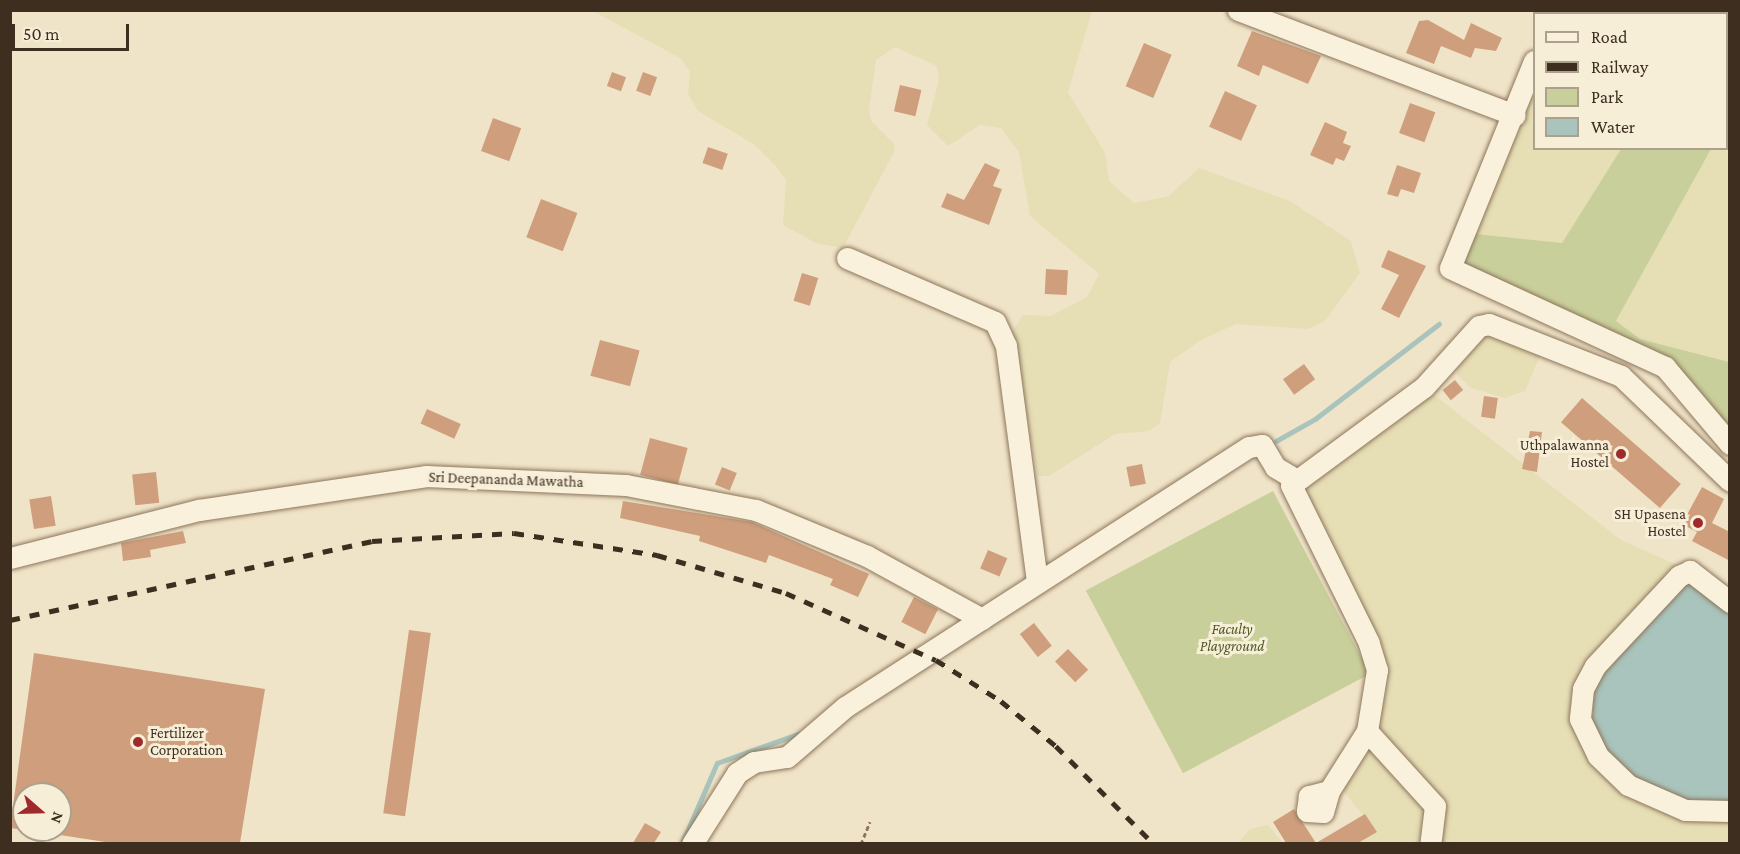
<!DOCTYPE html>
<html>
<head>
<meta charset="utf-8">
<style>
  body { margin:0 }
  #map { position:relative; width:1740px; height:854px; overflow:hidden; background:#f0e4c8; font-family:"Crimson Pro",serif }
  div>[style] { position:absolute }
  .farmland>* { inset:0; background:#e6deb5 }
  .green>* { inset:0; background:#c9cf9b; transform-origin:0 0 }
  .water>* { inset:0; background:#a9c4bc }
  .stream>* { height:4.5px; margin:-2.25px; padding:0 2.25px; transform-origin:2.25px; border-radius:2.25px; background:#a9c4bc }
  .building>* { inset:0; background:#cf9f7d; transform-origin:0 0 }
  .path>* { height:3px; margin-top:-1.5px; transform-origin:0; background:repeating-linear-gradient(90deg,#8d765c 0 4.5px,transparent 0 7.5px) }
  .roads { filter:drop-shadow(0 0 2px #8d765c) drop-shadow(0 0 2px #8d765c) }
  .minor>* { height:21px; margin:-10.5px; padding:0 10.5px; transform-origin:10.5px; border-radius:10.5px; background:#faf1dc }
  .rail>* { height:4.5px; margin-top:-2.25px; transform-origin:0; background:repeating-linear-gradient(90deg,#3d2e20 0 10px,transparent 0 20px) }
  .dots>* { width:16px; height:16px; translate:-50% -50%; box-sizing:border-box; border:3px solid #f7eed8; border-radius:50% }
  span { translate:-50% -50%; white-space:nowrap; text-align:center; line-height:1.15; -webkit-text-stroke:6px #f7eed8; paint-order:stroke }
  .poi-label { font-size:15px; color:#3d2e20 }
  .right { translate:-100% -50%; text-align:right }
  .left { translate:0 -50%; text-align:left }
  .street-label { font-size:15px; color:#3d2e20 }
  .park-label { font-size:15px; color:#4d5a26; font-style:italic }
  .frame { position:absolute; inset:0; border:12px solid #3d2e20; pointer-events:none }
  .legend { position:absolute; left:1533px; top:12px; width:195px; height:138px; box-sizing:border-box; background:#f7eed8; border:2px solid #ada18e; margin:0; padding:8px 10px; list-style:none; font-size:18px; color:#3d2e20 }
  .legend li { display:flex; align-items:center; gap:12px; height:30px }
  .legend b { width:30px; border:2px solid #ada18e }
  .north { position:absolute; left:12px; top:782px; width:60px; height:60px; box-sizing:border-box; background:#f7eed8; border:2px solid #ada18e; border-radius:50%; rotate:110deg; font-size:16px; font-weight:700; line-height:24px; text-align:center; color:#3d2e20 }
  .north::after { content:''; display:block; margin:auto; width:21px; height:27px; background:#9e2a2b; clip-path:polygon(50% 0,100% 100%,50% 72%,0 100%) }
  .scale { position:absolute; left:12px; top:24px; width:117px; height:27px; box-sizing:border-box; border:3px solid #3d2e20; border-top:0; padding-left:8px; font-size:18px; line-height:21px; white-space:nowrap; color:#3d2e20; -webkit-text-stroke:4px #f7eed8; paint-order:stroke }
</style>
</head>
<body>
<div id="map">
  <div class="farmland">
    <i style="clip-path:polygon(593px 11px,1092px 11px,1068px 92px,1105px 153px,1109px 181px,1134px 203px,1169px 196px,1199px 168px,1290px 201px,1351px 241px,1360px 273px,1325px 321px,1308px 329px,1236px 324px,1201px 340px,1170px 362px,1160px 423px,1149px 431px,1115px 434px,1049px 476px,1038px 476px,1011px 334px,1023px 315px,1051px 316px,1087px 297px,1099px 274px,1030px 216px,1019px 152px,1001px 128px,980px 125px,948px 146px,927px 125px,939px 80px,937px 66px,895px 47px,876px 60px,869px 110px,871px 121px,895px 145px,894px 152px,843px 248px,816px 243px,783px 225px,786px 180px,775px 165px,755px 145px,698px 111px,688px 94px,690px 72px,680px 58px)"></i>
    <i style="clip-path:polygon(1727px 46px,1729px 47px,1729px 362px,1639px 339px,1616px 321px,1711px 149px,1726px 148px)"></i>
    <i style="clip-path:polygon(1534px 61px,1534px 148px,1621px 149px,1562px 243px,1467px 233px)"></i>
    <i style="clip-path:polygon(1479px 326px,1544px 346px,1525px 391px,1505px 398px,1471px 388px,1457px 375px,1455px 350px)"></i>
    <i style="clip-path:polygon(1424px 387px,1621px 540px,1690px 571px,1616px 638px,1580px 719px,1729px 811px,1729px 843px,1358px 843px,1376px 832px,1335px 780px,1367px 731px,1376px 670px,1295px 479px)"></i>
    <i style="clip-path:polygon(1268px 825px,1283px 843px,1238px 843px,1250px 829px)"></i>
  </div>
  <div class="green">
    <i style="clip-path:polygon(1621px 149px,1711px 149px,1616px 321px,1640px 339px,1729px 362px,1729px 444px,1665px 366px,1450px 268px,1467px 233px,1562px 243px)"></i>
    <i style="left:1273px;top:491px;width:207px;height:212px;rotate:62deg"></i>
  </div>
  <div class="water">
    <i style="clip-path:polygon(1688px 584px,1702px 589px,1729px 615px,1729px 805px,1694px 804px,1643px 787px,1611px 761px,1592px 719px,1594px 692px,1604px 674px,1664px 599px)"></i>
  </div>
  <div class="stream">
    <i style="left:1276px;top:441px;width:45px;rotate:-29.4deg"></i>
    <i style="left:1315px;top:419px;width:156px;rotate:-37.5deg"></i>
    <i style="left:682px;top:843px;width:87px;rotate:-66.4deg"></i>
    <i style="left:717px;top:763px;width:86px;rotate:-19.7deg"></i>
  </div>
  <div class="building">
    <i style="clip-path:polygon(1428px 20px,1464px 40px,1471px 23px,1502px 38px,1496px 51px,1475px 48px,1471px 58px,1441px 46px,1434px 64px,1406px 53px,1419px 21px)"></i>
    <i style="clip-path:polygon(1252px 31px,1321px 56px,1308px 84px,1263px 65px,1259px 76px,1237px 66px)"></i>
    <i style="left:1144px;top:43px;width:30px;height:47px;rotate:23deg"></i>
    <i style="left:612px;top:72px;width:15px;height:15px;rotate:20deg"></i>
    <i style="left:643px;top:72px;width:15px;height:20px;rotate:20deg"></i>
    <i style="left:900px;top:85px;width:22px;height:27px;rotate:13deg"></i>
    <i style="left:1225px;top:91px;width:35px;height:39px;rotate:24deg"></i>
    <i style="left:1410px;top:103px;width:27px;height:32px;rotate:20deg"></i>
    <i style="left:493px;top:118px;width:30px;height:35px;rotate:20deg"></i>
    <i style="clip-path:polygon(1325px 122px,1347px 132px,1343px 143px,1351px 146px,1344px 161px,1336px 158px,1333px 165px,1310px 155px)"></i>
    <i style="left:708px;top:147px;width:21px;height:17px;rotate:19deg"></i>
    <i style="clip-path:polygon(985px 163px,1000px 170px,993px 186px,1002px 189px,989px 225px,941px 207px,947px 193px,964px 200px)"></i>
    <i style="clip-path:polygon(1397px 165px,1421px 173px,1414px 193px,1401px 189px,1398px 197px,1387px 194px)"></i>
    <i style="left:541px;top:199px;width:39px;height:41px;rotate:21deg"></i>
    <i style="clip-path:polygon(1388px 250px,1426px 266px,1399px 318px,1381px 309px,1399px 275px,1381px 267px)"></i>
    <i style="left:1046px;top:269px;width:22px;height:25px;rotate:3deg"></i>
    <i style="left:802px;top:273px;width:17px;height:29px;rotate:17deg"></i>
    <i style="left:600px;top:340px;width:41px;height:37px;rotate:15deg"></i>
    <i style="left:1304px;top:364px;width:19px;height:26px;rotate:54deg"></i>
    <i style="left:1455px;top:380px;width:13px;height:16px;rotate:51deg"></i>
    <i style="left:1484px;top:396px;width:14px;height:21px;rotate:8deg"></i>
    <i style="left:1582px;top:398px;width:131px;height:32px;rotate:41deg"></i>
    <i style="left:427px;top:409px;width:37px;height:16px;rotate:24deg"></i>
    <i style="clip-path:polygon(1530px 431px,1542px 432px,1537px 472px,1522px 469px)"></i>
    <i style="left:650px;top:438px;width:39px;height:38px;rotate:15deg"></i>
    <i style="left:1142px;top:464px;width:20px;height:16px;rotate:79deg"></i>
    <i style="left:722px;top:467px;width:16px;height:19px;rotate:22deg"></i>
    <i style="left:156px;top:472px;width:31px;height:24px;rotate:84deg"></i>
    <i style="clip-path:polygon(1702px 487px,1724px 499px,1712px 523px,1730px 532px,1730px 561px,1692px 541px,1697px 532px,1682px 524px)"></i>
    <i style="left:51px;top:496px;width:30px;height:22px;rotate:81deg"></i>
    <i style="clip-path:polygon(623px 501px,752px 522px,869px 574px,858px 597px,830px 585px,833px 579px,769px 555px,766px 563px,699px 541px,700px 536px,620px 518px)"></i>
    <i style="clip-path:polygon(183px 531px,186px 543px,150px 550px,151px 557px,123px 561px,121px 543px)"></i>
    <i style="left:988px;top:550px;width:21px;height:20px;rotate:23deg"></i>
    <i style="left:914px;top:597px;width:27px;height:28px;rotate:27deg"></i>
    <i style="left:1034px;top:623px;width:29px;height:18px;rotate:52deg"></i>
    <i style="left:409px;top:630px;width:22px;height:185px;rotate:8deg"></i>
    <i style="left:1068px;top:649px;width:29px;height:18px;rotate:46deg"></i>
    <i style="clip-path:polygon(34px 653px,265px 689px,240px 843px,112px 843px,60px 835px,60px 794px,24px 794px,24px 830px,10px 828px)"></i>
    <i style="clip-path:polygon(1294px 809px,1316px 843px,1365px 814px,1377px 832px,1358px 843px,1286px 843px,1273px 822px)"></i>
    <i style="clip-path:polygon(645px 823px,661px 832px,654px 843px,633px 843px)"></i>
  </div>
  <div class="path">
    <i style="left:861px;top:844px;width:24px;rotate:-68deg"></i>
  </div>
  <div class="roads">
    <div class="minor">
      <i style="left:1238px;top:10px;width:296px;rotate:20.8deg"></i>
      <i style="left:1636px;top:10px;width:8px;rotate:30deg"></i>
      <i style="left:1551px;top:14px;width:4px;rotate:-90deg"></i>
      <i style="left:1726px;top:46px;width:4px;rotate:14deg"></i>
      <i style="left:1534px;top:61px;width:223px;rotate:112.1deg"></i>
      <i style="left:1450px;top:268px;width:237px;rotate:24.7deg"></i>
      <i style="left:1665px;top:367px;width:101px;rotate:49.8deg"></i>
      <i style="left:847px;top:258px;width:161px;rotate:23.4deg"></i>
      <i style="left:995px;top:322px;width:26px;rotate:65deg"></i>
      <i style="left:1006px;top:346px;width:237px;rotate:82.5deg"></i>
      <i style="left:10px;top:558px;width:195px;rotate:-14.3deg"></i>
      <i style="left:199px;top:510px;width:230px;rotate:-8.5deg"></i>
      <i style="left:426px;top:476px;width:200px;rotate:2.6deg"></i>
      <i style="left:626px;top:485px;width:132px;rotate:10.9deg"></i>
      <i style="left:756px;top:510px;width:120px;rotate:22.5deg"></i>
      <i style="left:867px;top:556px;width:131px;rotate:28.7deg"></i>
      <i style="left:1730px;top:602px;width:51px;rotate:-142.2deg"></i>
      <i style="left:1690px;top:571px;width:12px;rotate:156deg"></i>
      <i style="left:1679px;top:576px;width:123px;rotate:133deg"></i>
      <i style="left:1595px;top:666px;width:26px;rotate:118deg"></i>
      <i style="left:1583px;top:689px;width:30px;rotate:96deg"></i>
      <i style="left:1580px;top:719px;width:41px;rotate:64.1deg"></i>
      <i style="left:1598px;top:756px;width:42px;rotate:44deg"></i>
      <i style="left:1628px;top:785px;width:62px;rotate:23.7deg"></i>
      <i style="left:1685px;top:810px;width:45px;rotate:1.3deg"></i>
      <i style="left:1367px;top:731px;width:101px;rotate:47.8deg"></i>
      <i style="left:1435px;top:806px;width:38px;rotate:97deg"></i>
      <i style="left:1329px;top:791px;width:21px;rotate:166deg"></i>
      <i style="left:1309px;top:796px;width:15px;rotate:98deg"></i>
      <i style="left:1307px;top:811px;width:16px;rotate:4deg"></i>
      <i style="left:1323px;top:812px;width:22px;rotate:-74deg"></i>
      <i style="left:1329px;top:791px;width:71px;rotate:-57.7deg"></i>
      <i style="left:1367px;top:731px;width:62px;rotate:-80.7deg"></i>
      <i style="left:1377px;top:670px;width:28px;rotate:-107deg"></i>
      <i style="left:1369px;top:643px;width:176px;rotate:-116.3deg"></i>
      <i style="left:1291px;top:485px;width:165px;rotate:-36.4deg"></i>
      <i style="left:1424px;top:387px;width:82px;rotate:-48deg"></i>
      <i style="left:1479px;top:326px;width:10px;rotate:-11deg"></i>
      <i style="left:1489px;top:324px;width:142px;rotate:21.5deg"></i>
      <i style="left:1621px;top:376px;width:151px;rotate:43.9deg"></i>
      <i style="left:692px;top:844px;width:84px;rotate:-57.6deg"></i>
      <i style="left:737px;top:773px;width:20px;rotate:-33deg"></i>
      <i style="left:754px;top:762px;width:33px;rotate:-9deg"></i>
      <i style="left:787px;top:757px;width:77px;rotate:-40.8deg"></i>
      <i style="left:845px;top:707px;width:480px;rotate:-32.8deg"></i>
      <i style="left:1249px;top:447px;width:13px;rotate:-9deg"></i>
      <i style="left:1262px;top:445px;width:26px;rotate:59deg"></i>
      <i style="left:1275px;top:467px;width:23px;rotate:31deg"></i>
    </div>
  </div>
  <div class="rail">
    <i style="left:10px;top:620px;width:371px;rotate:-12.3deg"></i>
    <i style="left:372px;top:541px;width:142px;rotate:-3.2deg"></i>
    <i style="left:514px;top:533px;width:145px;rotate:8.7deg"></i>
    <i style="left:657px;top:555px;width:134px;rotate:16.4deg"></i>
    <i style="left:786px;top:593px;width:164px;rotate:24.1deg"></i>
    <i style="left:936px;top:660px;width:77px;rotate:32.2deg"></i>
    <i style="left:1001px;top:701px;width:71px;rotate:39.3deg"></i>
    <i style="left:1056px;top:746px;width:139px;rotate:45deg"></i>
  </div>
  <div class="dots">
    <i style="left:1621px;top:454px;background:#9e2a2b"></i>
    <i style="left:1698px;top:523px;background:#9e2a2b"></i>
    <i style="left:138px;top:742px;background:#9e2a2b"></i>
  </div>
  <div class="poi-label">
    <span class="right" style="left:1609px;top:454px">Uthpalawanna<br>Hostel</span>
    <span class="right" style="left:1686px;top:523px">SH Upasena<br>Hostel</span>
    <span class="left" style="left:150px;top:742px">Fertilizer<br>Corporation</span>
  </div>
  <div class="street-label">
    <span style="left:506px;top:480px;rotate:2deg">Sri Deepananda Mawatha</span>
  </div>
  <div class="park-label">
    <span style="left:1232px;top:638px">Faculty<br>Playground</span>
  </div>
  <div class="frame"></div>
  <ul class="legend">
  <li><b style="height:8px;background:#faf1dc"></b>Road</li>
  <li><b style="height:8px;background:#3d2e20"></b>Railway</li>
  <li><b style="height:16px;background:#c9cf9b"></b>Park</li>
  <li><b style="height:16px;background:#a9c4bc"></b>Water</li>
  </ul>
  <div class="north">N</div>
  <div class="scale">50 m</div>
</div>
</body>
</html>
